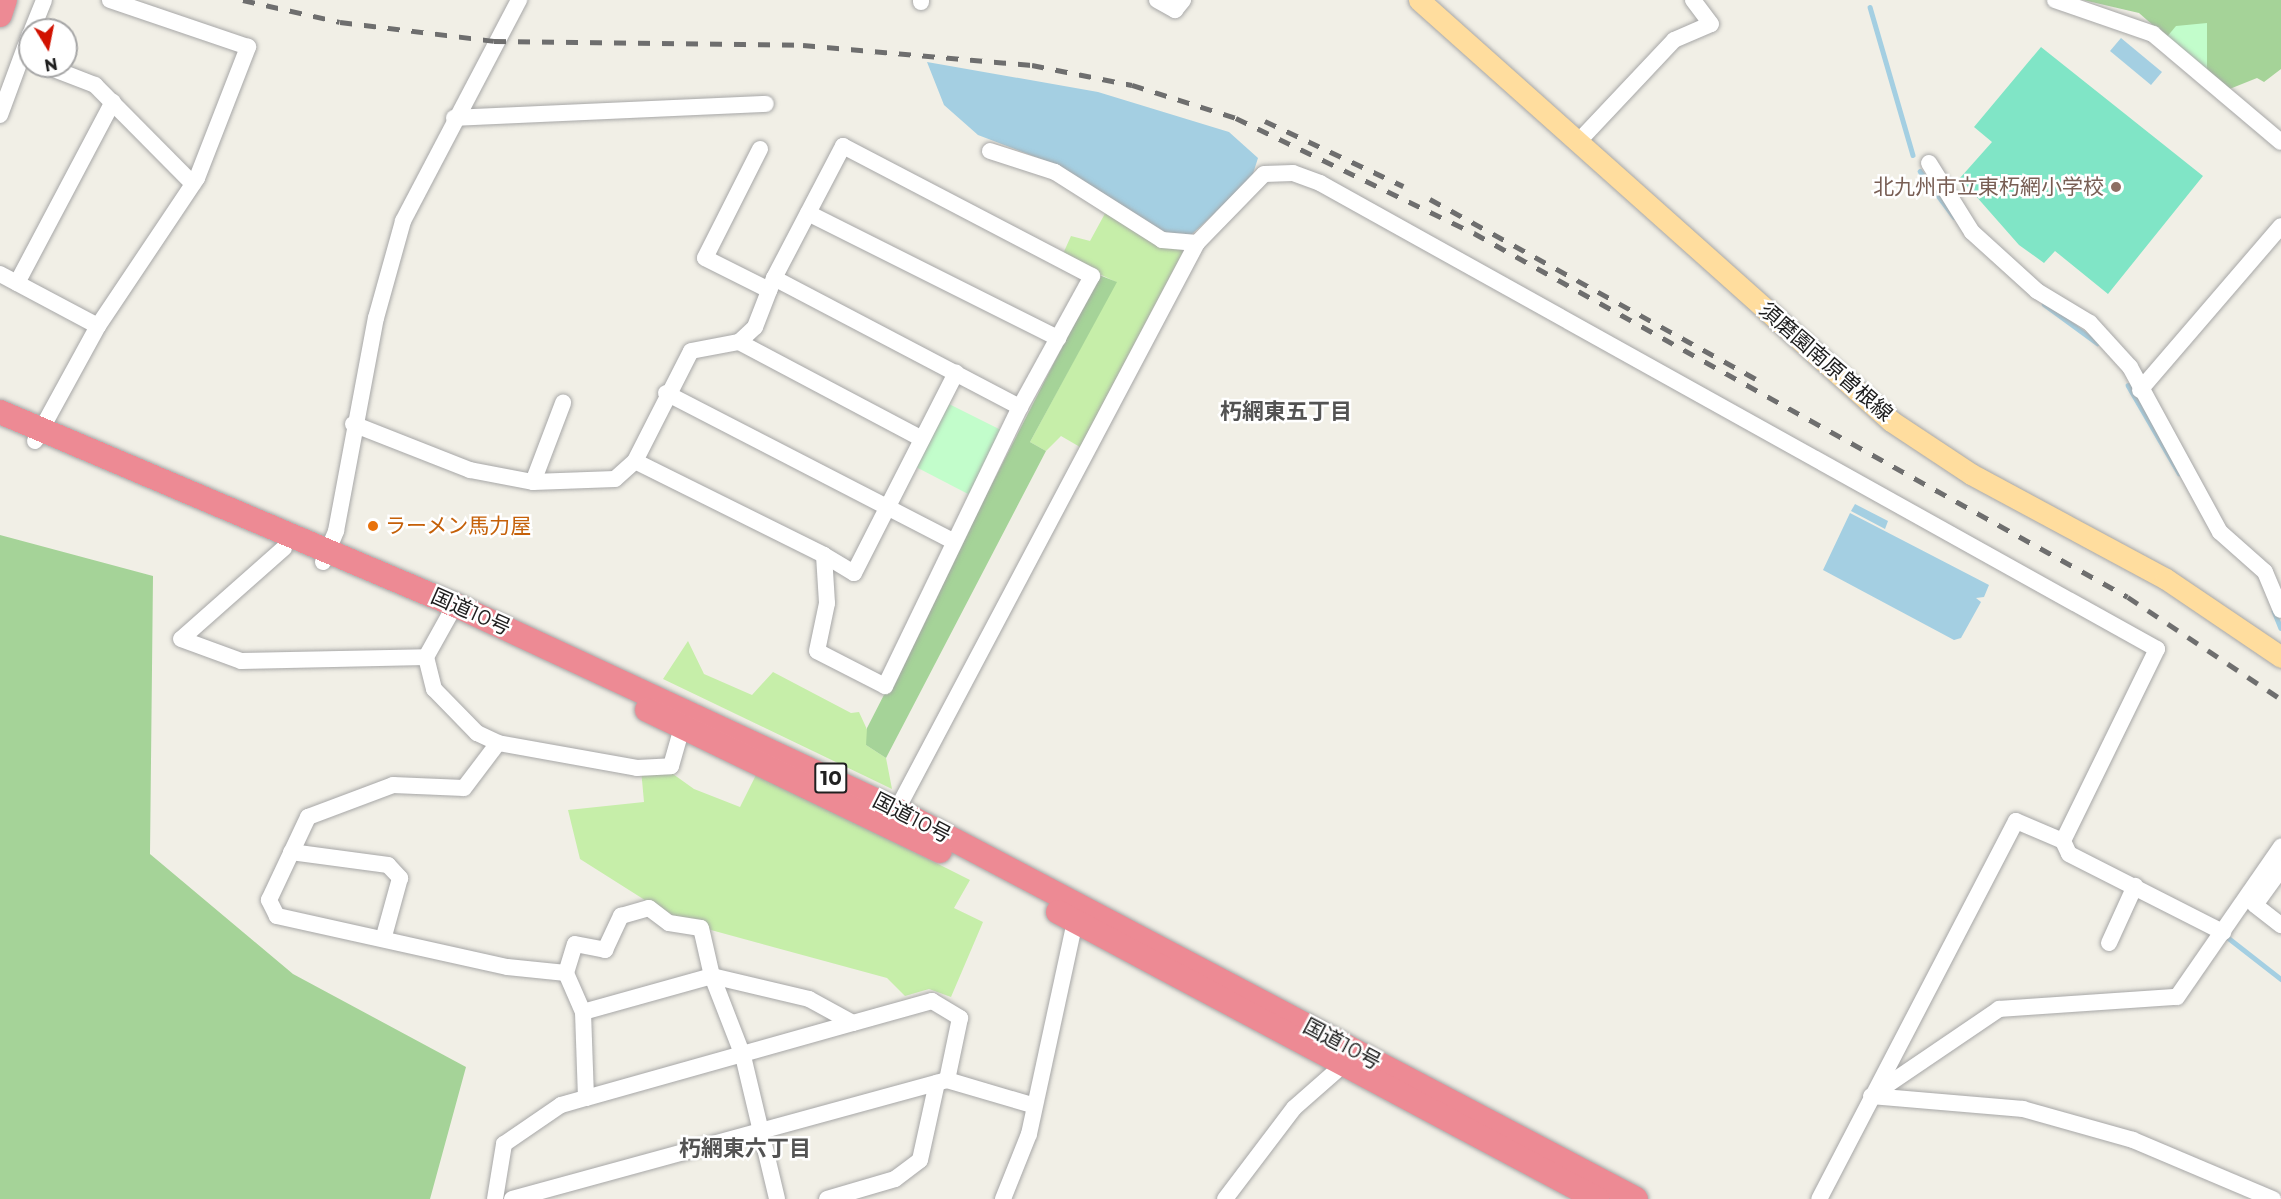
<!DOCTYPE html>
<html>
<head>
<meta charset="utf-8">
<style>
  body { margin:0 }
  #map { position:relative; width:2281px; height:1199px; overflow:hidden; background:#f1efe6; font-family:Montserrat,"Noto Sans JP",sans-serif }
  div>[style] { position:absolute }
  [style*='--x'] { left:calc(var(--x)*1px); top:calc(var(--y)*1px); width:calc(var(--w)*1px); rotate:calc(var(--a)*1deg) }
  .grass>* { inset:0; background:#c6eea9 }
  .forest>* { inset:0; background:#a5d398 }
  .park>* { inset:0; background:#c2fdcb }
  .pitch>* { inset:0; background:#80e5c6 }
  .water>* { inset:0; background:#a4cfe2 }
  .stream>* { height:4.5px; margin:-2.25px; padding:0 2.25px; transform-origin:2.25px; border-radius:2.25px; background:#a4cfe2 }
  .roads { filter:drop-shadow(0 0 2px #a7a7a7) drop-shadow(0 0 2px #a7a7a7) }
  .minor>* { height:16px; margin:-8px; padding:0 8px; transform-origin:8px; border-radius:8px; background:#fff }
  .major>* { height:21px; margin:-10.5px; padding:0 10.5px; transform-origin:10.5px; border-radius:10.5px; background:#ffdd9e }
  .highway>* { height:24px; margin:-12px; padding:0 12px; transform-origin:12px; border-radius:12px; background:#ed8a94 }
  .rail>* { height:4.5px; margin-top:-2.25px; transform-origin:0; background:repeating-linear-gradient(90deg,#6e6e6e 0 12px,transparent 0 24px) }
  .dots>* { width:16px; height:16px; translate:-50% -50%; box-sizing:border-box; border:3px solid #fff; border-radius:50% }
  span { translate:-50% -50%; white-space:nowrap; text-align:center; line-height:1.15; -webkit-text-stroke:5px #fff; paint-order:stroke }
  .shield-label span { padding:2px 4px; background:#fff; border:2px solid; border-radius:4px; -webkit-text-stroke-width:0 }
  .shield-label { font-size:20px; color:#202020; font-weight:700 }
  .education-label { font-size:21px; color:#785e54 }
  .right { translate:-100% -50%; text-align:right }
  .street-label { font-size:21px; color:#202020 }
  .food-label { font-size:21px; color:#c56008 }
  .left { translate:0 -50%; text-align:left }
  .neighbourhood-label { font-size:22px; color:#535353; font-weight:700 }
  .north { position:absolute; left:18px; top:18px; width:60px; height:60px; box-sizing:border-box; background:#fff; border:2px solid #a6a6a6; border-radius:50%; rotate:170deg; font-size:16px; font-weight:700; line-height:24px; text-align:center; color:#202020 }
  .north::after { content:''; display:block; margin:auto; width:21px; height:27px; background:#d11100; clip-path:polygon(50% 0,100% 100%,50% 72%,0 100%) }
</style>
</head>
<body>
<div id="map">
  <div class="grass">
    <i style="clip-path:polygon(1108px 208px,1187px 244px,1080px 447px,1061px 436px,1046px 451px,1030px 442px,1116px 282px,1062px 256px,1071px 236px,1090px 241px)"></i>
    <i style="clip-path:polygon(688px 641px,704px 674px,752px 695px,773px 672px,851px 713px,859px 712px,870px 736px,866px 745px,886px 758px,892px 789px,663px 679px)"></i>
    <i style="clip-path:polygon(641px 769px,666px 769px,694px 789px,740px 807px,757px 773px,970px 880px,954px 908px,983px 922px,951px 997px,929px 989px,905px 996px,887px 978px,678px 921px,580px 859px,568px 810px,644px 802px)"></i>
  </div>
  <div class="forest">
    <i style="clip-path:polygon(2083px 0,2281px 0,2281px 69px,2264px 82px,2257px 78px,2227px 90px,2139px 13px)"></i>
    <i style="clip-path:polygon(1099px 275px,1117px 282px,1030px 442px,1046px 451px,886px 758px,866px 745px,867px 728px)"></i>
    <i style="clip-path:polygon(0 535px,153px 576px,150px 854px,293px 974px,466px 1067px,430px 1199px,0 1199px)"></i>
  </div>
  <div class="park">
    <i style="clip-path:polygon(2207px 23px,2207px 73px,2166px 38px,2176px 26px)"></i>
    <i style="clip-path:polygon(949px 404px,1003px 431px,970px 495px,916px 467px)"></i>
  </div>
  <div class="pitch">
    <i style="clip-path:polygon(2041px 47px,2203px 176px,2108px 294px,2055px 251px,2044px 263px,2019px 245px,1960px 178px,1992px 142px,1974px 127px)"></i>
  </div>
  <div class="water">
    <i style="clip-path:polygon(2121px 38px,2162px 72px,2151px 85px,2110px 51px)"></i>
    <i style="clip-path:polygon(927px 62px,1098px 92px,1229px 132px,1258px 158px,1251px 180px,1191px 235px,1167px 234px,1059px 166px,978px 135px,944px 105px)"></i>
    <i style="clip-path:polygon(1855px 504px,1888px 521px,1885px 529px,1851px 511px)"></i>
    <i style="clip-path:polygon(1850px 513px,1989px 585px,1984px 597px,1976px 598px,1981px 602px,1961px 638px,1954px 640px,1823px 570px)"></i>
  </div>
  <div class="stream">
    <i style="--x:1870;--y:7;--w:154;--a:73.8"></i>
    <i style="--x:1920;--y:171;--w:57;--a:53.5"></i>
    <i style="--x:2044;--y:304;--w:66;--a:36.3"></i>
    <i style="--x:2128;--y:385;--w:102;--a:59.9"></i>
    <i style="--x:2274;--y:611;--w:18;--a:68"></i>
    <i style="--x:2226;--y:936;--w:70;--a:38"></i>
  </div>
  <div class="roads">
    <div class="minor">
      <i style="--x:921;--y:0;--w:2;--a:90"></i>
      <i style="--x:1157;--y:0;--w:21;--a:29"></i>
      <i style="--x:1175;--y:10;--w:13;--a:-51"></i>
      <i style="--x:2055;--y:0;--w:104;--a:19.1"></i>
      <i style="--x:2153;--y:34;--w:167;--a:40.2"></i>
      <i style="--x:32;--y:30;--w:32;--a:-68"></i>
      <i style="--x:46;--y:66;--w:53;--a:21.2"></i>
      <i style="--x:95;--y:85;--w:139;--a:45.3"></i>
      <i style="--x:0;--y:115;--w:86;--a:-69.7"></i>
      <i style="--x:454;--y:118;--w:312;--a:-2.6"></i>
      <i style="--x:1578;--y:142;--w:140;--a:-46.7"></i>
      <i style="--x:1674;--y:40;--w:40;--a:-23.4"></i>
      <i style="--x:1711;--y:24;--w:30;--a:-127"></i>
      <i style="--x:760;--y:149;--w:122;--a:116.8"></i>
      <i style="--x:705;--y:258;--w:72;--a:26.6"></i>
      <i style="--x:990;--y:151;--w:68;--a:17.9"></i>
      <i style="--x:1055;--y:172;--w:127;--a:32.4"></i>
      <i style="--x:1162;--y:240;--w:35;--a:5"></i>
      <i style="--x:1929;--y:163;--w:81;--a:58.1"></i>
      <i style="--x:1972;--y:232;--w:88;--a:42.2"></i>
      <i style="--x:2037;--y:291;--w:62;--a:31.1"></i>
      <i style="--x:2090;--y:323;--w:59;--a:47.7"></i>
      <i style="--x:2130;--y:367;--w:188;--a:61.4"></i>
      <i style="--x:2220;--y:532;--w:60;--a:41.6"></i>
      <i style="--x:2265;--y:572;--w:41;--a:67.2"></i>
      <i style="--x:808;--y:213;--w:280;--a:26.6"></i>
      <i style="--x:0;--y:274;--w:111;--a:28"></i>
      <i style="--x:774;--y:278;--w:278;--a:27.7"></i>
      <i style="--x:17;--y:283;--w:205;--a:-62.1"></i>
      <i style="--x:739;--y:342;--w:207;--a:27.9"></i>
      <i style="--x:2140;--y:390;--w:216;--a:-49.3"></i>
      <i style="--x:666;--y:393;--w:323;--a:27.3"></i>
      <i style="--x:353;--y:424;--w:126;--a:21.5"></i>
      <i style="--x:470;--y:470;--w:64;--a:10.8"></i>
      <i style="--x:533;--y:482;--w:82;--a:-2.1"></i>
      <i style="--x:615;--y:479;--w:27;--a:-42"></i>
      <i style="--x:635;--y:461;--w:123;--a:-63"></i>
      <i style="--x:691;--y:351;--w:49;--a:-10.6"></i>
      <i style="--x:739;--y:342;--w:22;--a:-43"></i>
      <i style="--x:755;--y:327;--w:53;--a:-68.8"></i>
      <i style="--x:774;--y:278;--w:149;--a:-62.4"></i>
      <i style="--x:843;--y:146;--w:281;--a:27.6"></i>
      <i style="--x:1092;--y:276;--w:149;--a:118.8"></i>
      <i style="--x:1020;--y:407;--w:310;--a:115.8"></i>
      <i style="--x:885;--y:686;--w:76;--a:-152.8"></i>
      <i style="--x:817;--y:651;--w:49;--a:-78.2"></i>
      <i style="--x:827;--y:603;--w:48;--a:-93.6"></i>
      <i style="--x:824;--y:555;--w:211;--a:-153.6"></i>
      <i style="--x:35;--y:441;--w:131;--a:-61.3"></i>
      <i style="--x:98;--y:326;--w:178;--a:-56.2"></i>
      <i style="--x:197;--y:178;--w:141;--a:-68.7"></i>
      <i style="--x:248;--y:47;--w:146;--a:-161.2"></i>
      <i style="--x:533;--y:482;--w:85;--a:-69.2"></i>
      <i style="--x:284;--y:548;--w:137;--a:138.5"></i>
      <i style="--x:181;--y:639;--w:64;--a:20.1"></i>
      <i style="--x:241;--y:661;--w:185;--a:-1.2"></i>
      <i style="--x:824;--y:555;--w:35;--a:31"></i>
      <i style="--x:854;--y:573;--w:225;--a:-63"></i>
      <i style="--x:323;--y:562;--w:34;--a:-67"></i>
      <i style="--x:336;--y:531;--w:217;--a:-79.4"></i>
      <i style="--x:376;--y:318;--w:101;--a:-74.4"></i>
      <i style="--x:403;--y:221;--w:250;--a:-62.3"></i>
      <i style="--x:455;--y:605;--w:60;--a:119.1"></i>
      <i style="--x:426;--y:657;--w:33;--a:76"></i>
      <i style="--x:434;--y:689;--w:62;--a:45.7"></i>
      <i style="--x:477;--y:733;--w:23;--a:25"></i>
      <i style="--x:498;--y:743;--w:141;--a:10.2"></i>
      <i style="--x:637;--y:768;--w:34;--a:-3"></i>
      <i style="--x:671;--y:766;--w:51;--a:-74.1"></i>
      <i style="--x:892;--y:819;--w:652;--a:-62.1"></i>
      <i style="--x:1197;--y:243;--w:96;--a:-45.8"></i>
      <i style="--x:1264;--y:174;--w:29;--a:-2"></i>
      <i style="--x:1293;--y:173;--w:29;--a:20"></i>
      <i style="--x:1320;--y:183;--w:958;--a:29.11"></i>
      <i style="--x:2157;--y:649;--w:214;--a:116.1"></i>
      <i style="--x:2063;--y:841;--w:51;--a:-156.9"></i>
      <i style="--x:2016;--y:821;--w:426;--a:117.5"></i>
      <i style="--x:2063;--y:841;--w:14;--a:65"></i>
      <i style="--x:2069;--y:854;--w:173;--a:26.9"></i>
      <i style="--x:291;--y:852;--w:98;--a:7.6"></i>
      <i style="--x:388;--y:865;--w:18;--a:47"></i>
      <i style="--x:400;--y:878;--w:60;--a:105.4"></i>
      <i style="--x:2281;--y:869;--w:44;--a:125.8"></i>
      <i style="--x:2255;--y:905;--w:33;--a:38"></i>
      <i style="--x:2109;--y:943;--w:63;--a:-65.5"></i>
      <i style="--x:566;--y:973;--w:30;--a:-73"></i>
      <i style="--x:575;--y:944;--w:31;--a:11"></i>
      <i style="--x:605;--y:950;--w:38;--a:-65"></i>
      <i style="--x:621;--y:916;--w:29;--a:-16"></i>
      <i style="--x:649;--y:908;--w:25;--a:37"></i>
      <i style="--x:669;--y:923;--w:32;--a:9"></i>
      <i style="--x:701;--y:928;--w:49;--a:77.1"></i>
      <i style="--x:712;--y:976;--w:86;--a:68.8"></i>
      <i style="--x:743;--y:1056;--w:147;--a:76.6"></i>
      <i style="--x:583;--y:1012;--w:134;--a:-15.6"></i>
      <i style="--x:712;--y:976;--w:100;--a:13.3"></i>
      <i style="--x:809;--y:999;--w:50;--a:28.6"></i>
      <i style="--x:853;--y:1023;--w:82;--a:-15.6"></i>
      <i style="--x:932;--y:1001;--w:33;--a:31"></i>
      <i style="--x:960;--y:1018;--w:63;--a:101.8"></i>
      <i style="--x:1877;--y:1092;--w:148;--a:-34.2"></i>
      <i style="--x:1999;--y:1009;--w:178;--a:-3.9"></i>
      <i style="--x:2177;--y:997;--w:183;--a:-55.3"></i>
      <i style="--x:1871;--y:1096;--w:153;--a:4.9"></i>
      <i style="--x:2023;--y:1109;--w:114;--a:15.7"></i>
      <i style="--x:2133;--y:1140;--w:152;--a:22.9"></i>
      <i style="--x:586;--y:1098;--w:277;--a:-15.7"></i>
      <i style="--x:495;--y:1199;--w:56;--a:-80.7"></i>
      <i style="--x:504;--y:1144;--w:69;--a:-34.4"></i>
      <i style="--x:561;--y:1105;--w:26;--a:-16"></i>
      <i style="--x:586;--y:1098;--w:86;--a:-92"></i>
      <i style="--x:583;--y:1012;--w:43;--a:-113.6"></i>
      <i style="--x:566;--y:973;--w:59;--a:-174.2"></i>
      <i style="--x:507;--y:967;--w:236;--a:-167.5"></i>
      <i style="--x:277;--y:916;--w:18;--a:-117"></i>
      <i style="--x:269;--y:900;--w:92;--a:-64.8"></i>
      <i style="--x:308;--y:817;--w:91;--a:-20.6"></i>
      <i style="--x:393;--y:785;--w:71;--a:2.4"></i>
      <i style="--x:464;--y:788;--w:56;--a:-52.9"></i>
      <i style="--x:512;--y:1199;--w:451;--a:-15.3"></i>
      <i style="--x:947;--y:1080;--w:89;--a:16.4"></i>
      <i style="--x:827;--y:1199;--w:71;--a:-16.4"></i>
      <i style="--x:895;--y:1179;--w:31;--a:-37"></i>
      <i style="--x:920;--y:1160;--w:79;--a:-77.6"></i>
      <i style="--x:1003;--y:1199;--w:70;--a:-68.2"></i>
      <i style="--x:1029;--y:1134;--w:218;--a:-77.8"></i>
      <i style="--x:1225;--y:1199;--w:114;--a:-52.8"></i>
      <i style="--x:1294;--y:1108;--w:67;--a:-41.3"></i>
    </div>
    <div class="major">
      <i style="--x:1419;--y:0;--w:632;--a:41.73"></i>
      <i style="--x:1891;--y:421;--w:96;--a:33.5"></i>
      <i style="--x:1971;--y:474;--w:221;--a:28.3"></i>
      <i style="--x:2166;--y:579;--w:139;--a:34.1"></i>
    </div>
    <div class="highway">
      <i style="--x:0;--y:15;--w:16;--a:-72"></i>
      <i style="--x:0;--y:412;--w:494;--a:23"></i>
      <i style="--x:455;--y:605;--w:487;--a:24.9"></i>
      <i style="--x:897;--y:810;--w:835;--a:27.76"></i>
      <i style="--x:647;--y:710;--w:325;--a:25.7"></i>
      <i style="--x:1058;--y:912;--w:611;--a:28.03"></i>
    </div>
  </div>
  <div class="rail">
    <i style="--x:243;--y:0;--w:99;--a:12.8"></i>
    <i style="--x:340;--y:22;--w:155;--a:7"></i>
    <i style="--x:494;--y:41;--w:309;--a:0.7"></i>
    <i style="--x:803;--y:45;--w:230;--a:5"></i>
    <i style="--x:1032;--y:65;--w:102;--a:11.3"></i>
    <i style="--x:1132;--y:85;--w:109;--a:17.6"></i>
    <i style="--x:1236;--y:118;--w:264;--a:25.8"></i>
    <i style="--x:1474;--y:233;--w:748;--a:29.1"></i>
    <i style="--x:2128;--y:597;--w:184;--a:33.7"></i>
    <i style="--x:1265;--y:121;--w:153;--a:25.2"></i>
    <i style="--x:1430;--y:199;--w:372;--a:28.9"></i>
  </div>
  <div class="dots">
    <i style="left:2116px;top:187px;background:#8d6e63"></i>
    <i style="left:373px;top:526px;background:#e8710a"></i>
  </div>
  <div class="shield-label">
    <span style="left:831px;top:778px">10</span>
  </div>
  <div class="education-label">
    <span class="right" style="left:2104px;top:187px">北九州市立東朽網小学校</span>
  </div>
  <div class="street-label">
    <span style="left:1826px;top:362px;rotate:41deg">須磨園南原曽根線</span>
    <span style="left:471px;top:612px;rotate:24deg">国道10号</span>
    <span style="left:912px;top:818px;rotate:27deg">国道10号</span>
    <span style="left:1342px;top:1044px;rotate:28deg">国道10号</span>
  </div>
  <div class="food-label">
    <span class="left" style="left:385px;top:526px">ラーメン馬力屋</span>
  </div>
  <div class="neighbourhood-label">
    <span style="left:1286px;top:412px">朽網東五丁目</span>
    <span style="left:745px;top:1149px">朽網東六丁目</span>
  </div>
  <div class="north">N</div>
</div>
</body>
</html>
